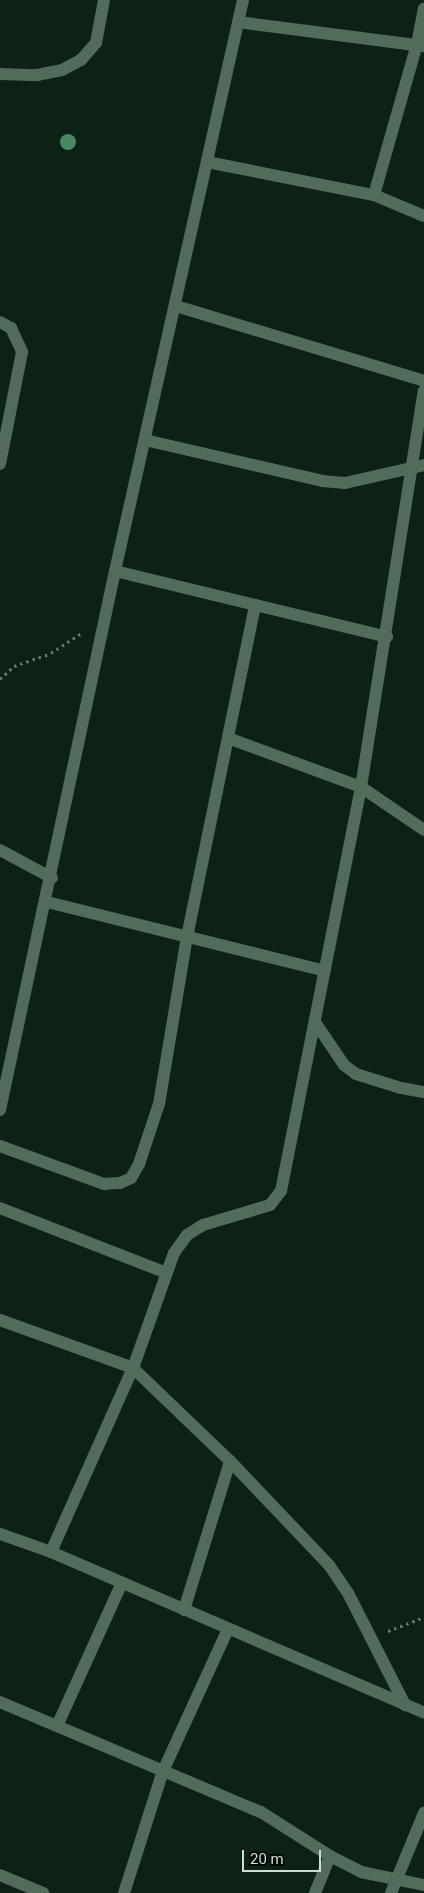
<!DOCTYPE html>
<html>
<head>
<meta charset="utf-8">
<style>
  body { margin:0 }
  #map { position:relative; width:424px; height:1893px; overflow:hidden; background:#0b2214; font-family:Roboto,sans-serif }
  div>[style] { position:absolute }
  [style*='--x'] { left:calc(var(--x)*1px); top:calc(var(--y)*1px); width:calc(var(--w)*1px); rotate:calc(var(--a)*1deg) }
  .path>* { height:3px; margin-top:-1.5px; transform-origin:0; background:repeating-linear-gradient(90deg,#66796d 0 2.5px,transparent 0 6.5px) }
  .minor>* { height:12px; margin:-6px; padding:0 6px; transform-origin:6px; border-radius:6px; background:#526b5a }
  .trees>* { width:16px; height:16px; margin:-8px; border-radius:50%; background:#498861 }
  span { translate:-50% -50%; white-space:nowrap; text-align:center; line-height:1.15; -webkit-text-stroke:4px #020904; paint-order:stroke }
  .scale { position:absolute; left:242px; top:1850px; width:79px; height:22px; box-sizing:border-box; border:2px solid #d0ddd4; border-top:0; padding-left:6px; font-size:15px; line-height:18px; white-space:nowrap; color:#d0ddd4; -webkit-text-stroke:4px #020904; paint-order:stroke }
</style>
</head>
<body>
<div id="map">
  <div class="path">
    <i style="--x:0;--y:679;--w:19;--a:-43"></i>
    <i style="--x:14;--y:666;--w:39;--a:-19"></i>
    <i style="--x:51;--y:653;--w:37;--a:-33"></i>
    <i style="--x:388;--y:1631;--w:39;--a:-21"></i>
  </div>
  <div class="minor">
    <i style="--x:238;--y:22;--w:188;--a:7.4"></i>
    <i style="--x:0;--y:74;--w:37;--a:2"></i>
    <i style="--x:37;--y:75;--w:25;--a:-11"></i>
    <i style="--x:62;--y:70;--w:21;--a:-28"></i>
    <i style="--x:81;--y:60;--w:23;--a:-49"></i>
    <i style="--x:96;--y:43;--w:44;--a:-79.5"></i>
    <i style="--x:207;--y:162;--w:170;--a:11.2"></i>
    <i style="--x:374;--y:195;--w:54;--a:22.8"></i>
    <i style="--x:374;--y:195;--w:157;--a:-74.1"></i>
    <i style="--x:417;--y:44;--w:36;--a:-79"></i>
    <i style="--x:176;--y:306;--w:259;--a:16.8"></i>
    <i style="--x:0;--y:322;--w:13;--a:29"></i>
    <i style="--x:11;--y:328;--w:26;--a:65"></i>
    <i style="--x:22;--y:352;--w:114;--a:101.1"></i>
    <i style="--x:145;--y:440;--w:182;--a:13"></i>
    <i style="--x:322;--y:481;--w:23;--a:5"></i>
    <i style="--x:345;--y:483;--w:81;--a:-12.8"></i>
    <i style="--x:115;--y:571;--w:280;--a:13.6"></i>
    <i style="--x:228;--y:738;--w:142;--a:20.2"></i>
    <i style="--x:361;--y:787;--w:76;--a:34.3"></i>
    <i style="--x:0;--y:850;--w:59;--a:28.3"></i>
    <i style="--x:47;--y:902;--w:286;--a:13.9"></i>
    <i style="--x:315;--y:1022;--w:52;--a:56"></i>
    <i style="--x:344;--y:1065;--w:15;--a:37"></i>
    <i style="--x:356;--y:1074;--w:47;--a:17.3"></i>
    <i style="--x:401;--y:1088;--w:23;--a:10"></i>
    <i style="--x:0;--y:1110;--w:551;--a:-77.96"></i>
    <i style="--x:115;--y:571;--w:585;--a:-77.36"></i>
    <i style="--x:0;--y:1146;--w:111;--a:20.1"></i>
    <i style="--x:104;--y:1184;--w:16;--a:-4"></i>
    <i style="--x:120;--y:1183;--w:12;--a:-24"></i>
    <i style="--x:131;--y:1178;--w:16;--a:-60"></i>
    <i style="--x:139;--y:1164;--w:63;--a:-71.6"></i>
    <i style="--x:159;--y:1104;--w:169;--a:-80.5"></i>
    <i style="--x:187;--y:937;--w:339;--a:-78.4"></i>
    <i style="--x:0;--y:1208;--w:179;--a:21.3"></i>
    <i style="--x:0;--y:1320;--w:141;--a:19.8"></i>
    <i style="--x:133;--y:1368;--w:134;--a:43.8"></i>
    <i style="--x:230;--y:1461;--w:144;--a:46.4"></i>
    <i style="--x:329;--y:1565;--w:34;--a:56"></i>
    <i style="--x:348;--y:1593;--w:126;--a:63"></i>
    <i style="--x:0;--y:1534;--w:54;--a:19.4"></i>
    <i style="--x:51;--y:1552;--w:406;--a:23.3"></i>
    <i style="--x:51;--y:1552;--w:201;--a:-66"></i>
    <i style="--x:133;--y:1368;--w:122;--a:-70.4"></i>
    <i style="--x:174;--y:1253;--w:22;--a:-54"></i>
    <i style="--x:187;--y:1235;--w:19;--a:-32"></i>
    <i style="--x:203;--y:1225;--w:70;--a:-16.6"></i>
    <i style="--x:270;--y:1205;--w:18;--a:-52"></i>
    <i style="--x:281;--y:1191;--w:412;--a:-78.8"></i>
    <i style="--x:361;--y:787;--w:401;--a:-81"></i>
    <i style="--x:184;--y:1610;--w:156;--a:-72.8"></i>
    <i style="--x:0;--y:1702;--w:283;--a:22.9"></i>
    <i style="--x:261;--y:1812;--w:82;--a:32.5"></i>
    <i style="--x:330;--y:1856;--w:35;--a:27"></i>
    <i style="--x:361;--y:1872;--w:64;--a:11.7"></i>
    <i style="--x:57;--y:1726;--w:157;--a:-65.6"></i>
    <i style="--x:0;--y:1875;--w:47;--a:22.7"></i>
    <i style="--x:124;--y:1893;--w:128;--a:-72.3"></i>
    <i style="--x:163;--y:1771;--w:156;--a:-65.4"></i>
    <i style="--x:315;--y:1893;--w:40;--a:-68"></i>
    <i style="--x:391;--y:1893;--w:87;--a:-67.6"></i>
  </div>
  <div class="trees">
    <i style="left:68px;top:142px"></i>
  </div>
  <div class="scale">20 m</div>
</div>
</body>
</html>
